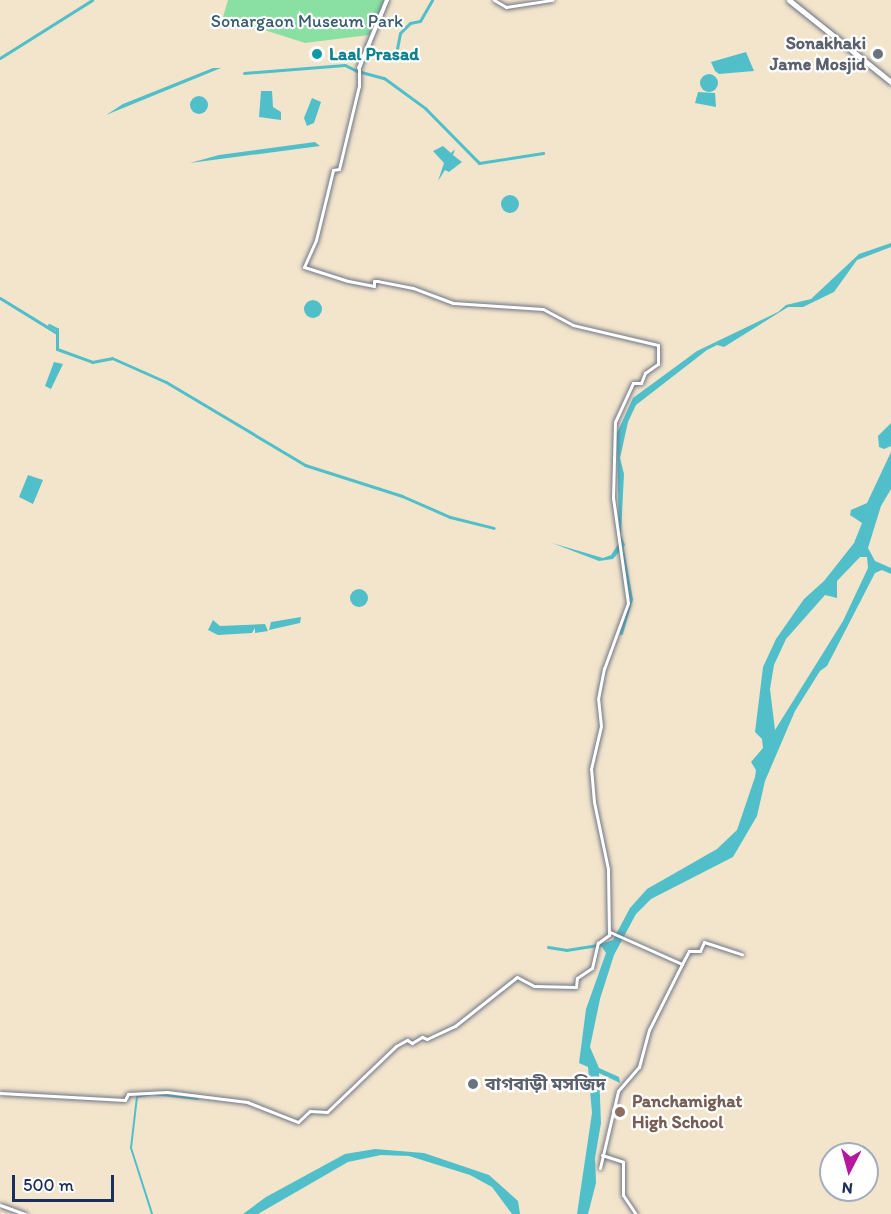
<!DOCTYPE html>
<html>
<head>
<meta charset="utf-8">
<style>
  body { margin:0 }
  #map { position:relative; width:891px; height:1214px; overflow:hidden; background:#f3e5cc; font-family:Itim,"Noto Sans Bengali",sans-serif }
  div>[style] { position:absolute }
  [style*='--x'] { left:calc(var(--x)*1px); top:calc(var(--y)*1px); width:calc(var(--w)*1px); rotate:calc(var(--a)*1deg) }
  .green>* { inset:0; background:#8ae0a3 }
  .water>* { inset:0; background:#51bfc9 }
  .round { border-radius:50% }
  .stream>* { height:1.5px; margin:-0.75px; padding:0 0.75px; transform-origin:0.75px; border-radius:0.75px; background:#51bfc9 }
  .canal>* { height:3px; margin:-1.5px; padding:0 1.5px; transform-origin:1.5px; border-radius:1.5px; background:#51bfc9 }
  .roads { filter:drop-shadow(0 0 2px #676f84) drop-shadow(0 0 2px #676f84) }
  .tertiary>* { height:3px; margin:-1.5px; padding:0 1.5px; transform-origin:1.5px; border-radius:1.5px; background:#fff }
  .secondary>* { height:4px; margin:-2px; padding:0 2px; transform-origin:2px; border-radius:2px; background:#fff }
  .trunk>* { height:5px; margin:-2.5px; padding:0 2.5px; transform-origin:2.5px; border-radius:2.5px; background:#fff }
  .dots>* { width:16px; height:16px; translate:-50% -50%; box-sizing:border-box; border:3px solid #fff; border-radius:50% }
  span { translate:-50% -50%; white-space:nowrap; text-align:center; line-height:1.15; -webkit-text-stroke:4.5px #fff; paint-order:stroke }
  .park-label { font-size:18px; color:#375b6f }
  .worship-label { font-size:18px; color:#5b616d; font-weight:700 }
  .right { translate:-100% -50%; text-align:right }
  .left { translate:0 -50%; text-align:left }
  .culture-label { font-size:18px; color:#0d838f; font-weight:700 }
  .education-label { font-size:18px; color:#785e54; font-weight:700 }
  .north { position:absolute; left:819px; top:1142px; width:60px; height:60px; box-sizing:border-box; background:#fff; border:2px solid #a4acbf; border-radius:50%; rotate:186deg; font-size:16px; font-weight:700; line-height:24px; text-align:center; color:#1b2f5e }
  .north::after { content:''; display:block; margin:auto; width:21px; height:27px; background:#b5179e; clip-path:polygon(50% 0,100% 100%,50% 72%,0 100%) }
  .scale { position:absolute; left:12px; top:1175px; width:102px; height:27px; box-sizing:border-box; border:3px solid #1b2f5e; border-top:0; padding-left:8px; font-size:18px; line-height:21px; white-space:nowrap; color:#1b2f5e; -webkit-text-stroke:4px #fff; paint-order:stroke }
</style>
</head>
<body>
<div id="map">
  <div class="green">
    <i style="clip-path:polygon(228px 0,385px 0,369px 35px,305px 43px,223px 17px)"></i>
  </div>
  <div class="water">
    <i style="clip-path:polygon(746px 52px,754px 71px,719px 74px,715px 71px,711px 62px)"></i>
    <i style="clip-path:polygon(213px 68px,221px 68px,106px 115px,123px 104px)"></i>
    <i class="round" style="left:700px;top:74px;width:18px;height:18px"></i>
    <i style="clip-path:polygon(261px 91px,272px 91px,273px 107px,281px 112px,281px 120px,259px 117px)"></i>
    <i style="clip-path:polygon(698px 92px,715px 93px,716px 107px,695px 103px)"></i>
    <i class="round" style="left:190px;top:96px;width:18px;height:18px"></i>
    <i style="clip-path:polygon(312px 98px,321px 102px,314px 123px,307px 126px,304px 118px)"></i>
    <i style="clip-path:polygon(315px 142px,320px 146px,190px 163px,219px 155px)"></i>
    <i style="clip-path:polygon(443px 146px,451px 153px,455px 149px,453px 155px,462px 162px,449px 172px,445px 170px,438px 181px,444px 163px,433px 151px)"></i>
    <i class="round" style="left:501px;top:195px;width:18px;height:18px"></i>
    <i style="clip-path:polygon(891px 243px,891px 247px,857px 260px,834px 292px,803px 307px,788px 307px,724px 347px,717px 345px,707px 350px,636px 405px,628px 422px,620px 458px,624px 474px,621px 535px,625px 545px,613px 559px,599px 561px,552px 543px,603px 558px,611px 555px,619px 543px,617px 433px,633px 398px,697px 351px,778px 312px,786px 305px,811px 299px,859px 254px)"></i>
    <i class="round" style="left:304px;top:300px;width:18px;height:18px"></i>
    <i style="clip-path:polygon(54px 362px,63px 364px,51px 389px,45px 386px)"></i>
    <i style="clip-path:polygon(891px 423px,891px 446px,884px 449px,879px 447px,878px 436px)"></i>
    <i style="clip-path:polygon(evenodd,891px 452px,891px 489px,881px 506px,868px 548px,875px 561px,891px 568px,891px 574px,882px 570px,875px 573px,827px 666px,820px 671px,795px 711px,765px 781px,757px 816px,733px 857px,651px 899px,636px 914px,614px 955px,600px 999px,590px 1047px,599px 1068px,619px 1077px,620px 1083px,599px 1073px,601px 1123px,595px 1158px,596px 1183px,588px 1214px,577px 1214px,592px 1113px,588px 1067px,579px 1063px,586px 1009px,606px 953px,600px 944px,613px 940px,630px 908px,647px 889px,717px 849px,737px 830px,755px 777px,756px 770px,751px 762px,763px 748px,762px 739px,755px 732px,763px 667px,776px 639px,804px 599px,824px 581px,854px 543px,862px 523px,850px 515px,851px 510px,867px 503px,891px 452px,860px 557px,867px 557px,868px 568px,843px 621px,775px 730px,770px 689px,774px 665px,786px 639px,825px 595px,837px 598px,837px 581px,860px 557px)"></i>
    <i style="clip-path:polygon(28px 475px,43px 480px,33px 504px,19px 497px)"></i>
    <i class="round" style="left:350px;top:589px;width:18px;height:18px"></i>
    <i style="clip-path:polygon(301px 617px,300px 623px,269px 630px,271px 622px)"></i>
    <i style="clip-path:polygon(213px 620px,220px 626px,265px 624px,268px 631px,255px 633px,255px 628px,252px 633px,218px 635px,208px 630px)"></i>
    <i style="clip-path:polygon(375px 1149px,424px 1153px,489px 1175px,518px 1201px,520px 1214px,512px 1214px,492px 1187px,470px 1175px,409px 1156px,381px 1155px,348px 1162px,258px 1214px,243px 1214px,266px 1197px,345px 1154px)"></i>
  </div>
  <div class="stream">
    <i style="--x:152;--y:1214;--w:69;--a:-107.7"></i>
    <i style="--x:131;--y:1148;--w:51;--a:-83.3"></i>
    <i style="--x:137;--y:1097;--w:16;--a:-11"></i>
    <i style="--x:153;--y:1094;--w:45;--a:6.3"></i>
  </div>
  <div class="canal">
    <i style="--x:0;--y:58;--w:109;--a:-32.2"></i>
    <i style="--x:395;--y:59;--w:26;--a:-79"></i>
    <i style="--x:400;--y:33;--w:14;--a:-45"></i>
    <i style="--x:410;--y:23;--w:10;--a:-11"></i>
    <i style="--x:420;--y:21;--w:24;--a:-60"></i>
    <i style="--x:361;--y:72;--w:24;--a:15"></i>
    <i style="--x:384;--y:78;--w:51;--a:36.2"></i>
    <i style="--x:425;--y:108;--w:77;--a:45.5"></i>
    <i style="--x:479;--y:163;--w:65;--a:-8.9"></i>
    <i style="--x:244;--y:73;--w:101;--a:-4.5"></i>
    <i style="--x:345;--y:65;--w:13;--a:27"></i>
    <i style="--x:0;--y:298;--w:67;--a:31.6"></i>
    <i style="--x:49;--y:325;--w:9;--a:27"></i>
    <i style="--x:57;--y:329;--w:20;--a:90"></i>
    <i style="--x:57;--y:349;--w:37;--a:20"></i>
    <i style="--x:92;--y:362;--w:20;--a:-11"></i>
    <i style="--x:112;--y:358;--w:59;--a:24"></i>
    <i style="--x:166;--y:382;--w:162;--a:30.8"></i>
    <i style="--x:305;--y:465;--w:102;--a:17.7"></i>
    <i style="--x:402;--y:496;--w:52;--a:23.6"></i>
    <i style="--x:450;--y:517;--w:45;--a:14"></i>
    <i style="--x:621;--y:633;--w:35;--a:-74"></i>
    <i style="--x:631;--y:599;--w:56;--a:-100.3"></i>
    <i style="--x:548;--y:947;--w:18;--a:9"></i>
    <i style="--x:566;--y:950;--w:37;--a:-9"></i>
  </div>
  <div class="roads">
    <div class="tertiary">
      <i style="--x:494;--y:0;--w:14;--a:30"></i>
      <i style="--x:506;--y:7;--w:47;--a:-8.7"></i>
      <i style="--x:610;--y:932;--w:79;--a:24"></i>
      <i style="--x:682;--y:964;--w:15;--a:-62"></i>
      <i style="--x:689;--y:951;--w:11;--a:0"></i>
      <i style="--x:700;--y:951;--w:10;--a:-66"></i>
      <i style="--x:704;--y:942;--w:40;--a:18"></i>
      <i style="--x:0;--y:1093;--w:125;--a:3.2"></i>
      <i style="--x:125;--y:1100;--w:7;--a:-63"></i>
      <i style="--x:128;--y:1094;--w:39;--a:-3"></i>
      <i style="--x:167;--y:1092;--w:81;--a:7.1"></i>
      <i style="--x:247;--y:1102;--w:55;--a:21.4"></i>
      <i style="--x:298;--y:1122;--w:16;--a:-43"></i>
      <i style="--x:310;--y:1111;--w:17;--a:3"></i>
      <i style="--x:327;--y:1112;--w:95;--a:-43.7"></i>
      <i style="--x:396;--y:1046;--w:13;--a:-29"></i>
      <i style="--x:407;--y:1040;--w:6;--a:31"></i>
      <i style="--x:412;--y:1043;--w:12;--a:-31"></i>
      <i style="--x:422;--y:1037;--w:5;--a:22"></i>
      <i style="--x:427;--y:1039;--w:31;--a:-25"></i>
      <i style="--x:455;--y:1026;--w:79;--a:-38.3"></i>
      <i style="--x:517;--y:977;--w:19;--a:28"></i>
      <i style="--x:534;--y:986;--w:42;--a:1.4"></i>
      <i style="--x:576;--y:987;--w:9;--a:-84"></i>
      <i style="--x:577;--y:978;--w:18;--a:-34"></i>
      <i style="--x:592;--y:968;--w:26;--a:-77"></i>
      <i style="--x:598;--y:943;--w:14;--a:-36"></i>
      <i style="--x:609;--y:935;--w:66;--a:-90.9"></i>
      <i style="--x:608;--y:869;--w:68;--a:-101.8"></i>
      <i style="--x:594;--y:802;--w:33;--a:-95"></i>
      <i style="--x:591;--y:769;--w:44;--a:-76.9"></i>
      <i style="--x:601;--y:726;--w:27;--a:-96"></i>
      <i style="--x:598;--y:699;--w:31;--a:-79"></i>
      <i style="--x:604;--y:669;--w:70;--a:-70"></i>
      <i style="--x:628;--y:603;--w:106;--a:-98.1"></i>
      <i style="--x:613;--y:498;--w:76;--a:-88.5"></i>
      <i style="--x:615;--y:422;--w:43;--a:-65.2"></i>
      <i style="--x:633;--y:383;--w:8;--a:0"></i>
      <i style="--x:641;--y:383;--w:11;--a:-68"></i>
      <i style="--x:645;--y:373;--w:16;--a:-35"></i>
      <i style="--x:658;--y:364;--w:19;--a:-90"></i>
      <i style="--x:658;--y:345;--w:87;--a:-166.8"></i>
      <i style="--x:573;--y:325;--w:34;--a:-152"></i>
      <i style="--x:543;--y:309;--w:90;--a:-176.2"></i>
      <i style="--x:453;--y:303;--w:43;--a:-159.4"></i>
      <i style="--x:413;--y:288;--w:36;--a:-169"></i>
      <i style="--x:378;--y:281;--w:4;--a:180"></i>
      <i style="--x:374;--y:281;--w:5;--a:90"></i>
      <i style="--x:374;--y:286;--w:26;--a:-169"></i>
      <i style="--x:348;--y:281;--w:46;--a:-162.3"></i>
      <i style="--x:304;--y:267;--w:30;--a:-66"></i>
      <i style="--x:316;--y:240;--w:72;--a:-76.3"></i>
      <i style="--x:333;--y:170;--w:6;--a:-9"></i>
      <i style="--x:339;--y:169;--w:85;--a:-76.5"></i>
      <i style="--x:359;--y:86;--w:18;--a:-90"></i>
      <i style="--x:602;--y:1155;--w:22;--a:18"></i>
      <i style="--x:623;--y:1162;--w:33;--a:90"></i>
      <i style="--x:623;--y:1195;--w:23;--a:56"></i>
      <i style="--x:600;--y:1168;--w:79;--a:-76.8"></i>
      <i style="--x:618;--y:1091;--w:32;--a:-49"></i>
      <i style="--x:639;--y:1067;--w:38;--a:-75"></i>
      <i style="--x:649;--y:1030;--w:74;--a:-63.4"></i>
      <i style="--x:0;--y:1205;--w:27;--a:20"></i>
    </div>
    <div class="secondary">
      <i style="--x:359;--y:68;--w:74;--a:-67.6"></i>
    </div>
    <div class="trunk">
      <i style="--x:789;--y:0;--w:131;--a:38.8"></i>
    </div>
  </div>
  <div class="dots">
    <i style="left:317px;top:54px;background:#0f9aa8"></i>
    <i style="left:878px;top:54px;background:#6b7280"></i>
    <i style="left:473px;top:1084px;background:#6b7280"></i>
    <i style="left:620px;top:1112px;background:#8d6e63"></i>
  </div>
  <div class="park-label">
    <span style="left:307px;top:21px">Sonargaon Museum Park</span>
  </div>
  <div class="worship-label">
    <span class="right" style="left:866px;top:54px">Sonakhaki<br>Jame Mosjid</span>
    <span class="left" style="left:485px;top:1084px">বাগবাড়ী মসজিদ</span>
  </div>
  <div class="culture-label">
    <span class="left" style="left:329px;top:54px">Laal Prasad</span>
  </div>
  <div class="education-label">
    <span class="left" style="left:632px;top:1112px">Panchamighat<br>High School</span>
  </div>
  <div class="north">N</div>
  <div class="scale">500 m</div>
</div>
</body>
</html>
